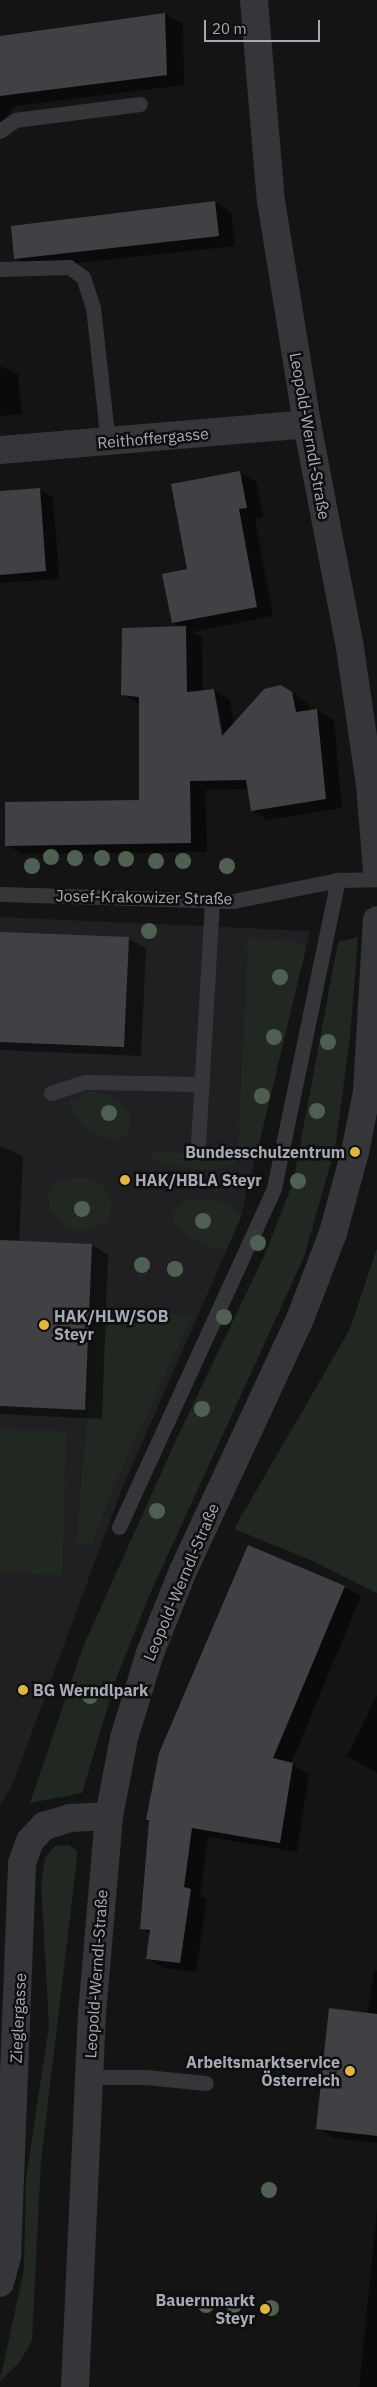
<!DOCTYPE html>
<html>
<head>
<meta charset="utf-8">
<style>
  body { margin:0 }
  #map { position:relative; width:377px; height:2387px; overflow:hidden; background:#141415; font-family:"IBM Plex Sans",sans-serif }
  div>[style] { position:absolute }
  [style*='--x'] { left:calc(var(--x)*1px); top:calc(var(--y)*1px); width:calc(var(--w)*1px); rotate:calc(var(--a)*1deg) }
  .built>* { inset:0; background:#202022 }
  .green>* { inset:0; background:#212822 }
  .shadow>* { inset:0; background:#0007 }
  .building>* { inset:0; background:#414145 }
  .service>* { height:15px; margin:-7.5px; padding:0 7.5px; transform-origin:7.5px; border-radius:7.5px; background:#35363a }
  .minor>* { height:28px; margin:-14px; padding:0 14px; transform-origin:14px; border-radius:14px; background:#35363a }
  .tertiary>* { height:28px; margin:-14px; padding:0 14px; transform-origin:14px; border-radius:14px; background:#35363a }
  .trees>* { width:16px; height:16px; margin:-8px; border-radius:50%; background:#4f6052 }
  .dots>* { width:14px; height:14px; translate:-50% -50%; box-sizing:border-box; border:2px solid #0f0f10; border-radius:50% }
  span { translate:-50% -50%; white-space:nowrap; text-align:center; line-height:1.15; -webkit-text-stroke:5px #0f0f10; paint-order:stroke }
  .street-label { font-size:16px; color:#a7aab4 }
  .poi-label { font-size:16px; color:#a7aab4; font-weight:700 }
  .right { translate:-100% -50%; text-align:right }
  .left { translate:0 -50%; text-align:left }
  .scale { position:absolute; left:204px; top:20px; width:116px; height:22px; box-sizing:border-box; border:2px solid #a7aab4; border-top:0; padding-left:6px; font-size:15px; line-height:18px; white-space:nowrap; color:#a7aab4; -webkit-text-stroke:4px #0f0f10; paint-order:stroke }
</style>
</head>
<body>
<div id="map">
  <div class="built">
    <i style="clip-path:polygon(0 917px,310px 931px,241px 1217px,121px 1491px,12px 1786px,0 1805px)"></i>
  </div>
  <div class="green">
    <i style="clip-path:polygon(248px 937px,299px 943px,306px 948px,259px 1144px,240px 1160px,224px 1168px,202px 1170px,168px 1165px,154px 1159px,148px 1151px,238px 1156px)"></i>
    <i style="clip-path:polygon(358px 937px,350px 1038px,335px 1148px,304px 1257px,150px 1594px,117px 1676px,82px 1793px,30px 1803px,83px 1647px,176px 1440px,264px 1256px,293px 1183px,338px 942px)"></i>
    <i style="clip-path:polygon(88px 1091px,107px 1094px,120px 1101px,130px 1115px,129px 1133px,120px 1138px,103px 1137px,86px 1129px,72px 1113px,70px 1102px)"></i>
    <i style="clip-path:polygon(69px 1178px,88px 1178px,101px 1184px,111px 1197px,111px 1212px,105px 1222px,92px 1229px,77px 1231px,63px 1225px,50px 1209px,48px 1197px,54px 1184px)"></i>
    <i style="clip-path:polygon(200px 1199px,220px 1201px,234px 1207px,241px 1217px,227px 1249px,215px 1249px,193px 1240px,176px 1227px,172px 1216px,176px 1208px,186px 1200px)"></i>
    <i style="clip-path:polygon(377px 1248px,377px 1593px,311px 1560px,234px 1529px,350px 1329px)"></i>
    <i style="clip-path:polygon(97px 1305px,192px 1316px,113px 1488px,92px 1545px,76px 1545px)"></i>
    <i style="clip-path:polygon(0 1430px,66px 1431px,62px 1575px,0 1573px)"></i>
    <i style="clip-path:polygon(69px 1845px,77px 1851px,77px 1859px,41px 2161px,32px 2340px,20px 2362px,0 2381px,24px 2269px,26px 2178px,49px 2026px,41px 1883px,45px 1858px,55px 1846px)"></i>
  </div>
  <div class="shadow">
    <i style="clip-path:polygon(165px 14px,183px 24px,184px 85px,15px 106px,0 125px,0 37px)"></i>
    <i style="clip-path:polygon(215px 202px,231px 212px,235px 246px,32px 268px,16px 258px)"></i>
    <i style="clip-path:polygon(0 366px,18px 374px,22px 414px,0 416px)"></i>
    <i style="clip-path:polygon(evenodd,240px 472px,257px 482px,263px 517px,255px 519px,273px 616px,193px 632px,202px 637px,203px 692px,214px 690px,230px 700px,234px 724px,280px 686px,308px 703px,310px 711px,317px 710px,334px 720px,342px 808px,268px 820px,252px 810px,248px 789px,206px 790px,207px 852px,23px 854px,6px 845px,140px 801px,139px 704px,123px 694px,182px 628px,173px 623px,189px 570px,240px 472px,215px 700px,217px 700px,225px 742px,222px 742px,215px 700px)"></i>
    <i style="clip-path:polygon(39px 489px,53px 497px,59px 579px,0 583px,0 492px)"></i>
    <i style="clip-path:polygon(0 933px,129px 939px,146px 948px,141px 1056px,0 1050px)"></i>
    <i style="clip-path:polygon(0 1146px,23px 1156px,19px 1242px,92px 1245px,108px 1255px,102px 1419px,0 1414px)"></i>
    <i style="clip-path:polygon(344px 1587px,361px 1596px,291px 1764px,309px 1774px,297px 1852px,208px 1837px,200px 1896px,207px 1899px,196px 1972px,164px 1968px,147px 1959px,150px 1934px,141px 1928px,150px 1822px,147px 1820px)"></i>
    <i style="clip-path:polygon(377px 1695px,377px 1773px,347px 1756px)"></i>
    <i style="clip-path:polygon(374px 1971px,377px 1971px,377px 2143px,334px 2138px,317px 2128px,367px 2014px)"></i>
    <i style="clip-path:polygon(377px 2208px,377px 2387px,359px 2387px)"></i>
  </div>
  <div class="building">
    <i style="clip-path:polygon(165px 13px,167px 75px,0 96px,0 36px)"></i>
    <i style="clip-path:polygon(215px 201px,219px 236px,14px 259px,11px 226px)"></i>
    <i style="clip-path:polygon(240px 471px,247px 508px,239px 509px,257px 607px,172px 623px,162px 574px,187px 569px,171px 484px)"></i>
    <i style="clip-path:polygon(40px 488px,46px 571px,0 575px,0 491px)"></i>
    <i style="clip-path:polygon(186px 626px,187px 692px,214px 689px,222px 736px,264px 689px,281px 685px,292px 692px,296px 712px,317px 709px,326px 799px,251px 811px,246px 780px,190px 781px,191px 843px,5px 846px,5px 802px,139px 800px,139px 697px,121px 695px,122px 628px)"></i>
    <i style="clip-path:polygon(0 932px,129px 937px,124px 1047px,0 1042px)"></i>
    <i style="clip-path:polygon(0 1240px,92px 1244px,85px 1410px,0 1406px)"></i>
    <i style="clip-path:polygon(248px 1545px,345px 1586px,273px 1758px,293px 1763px,280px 1843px,192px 1828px,184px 1887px,191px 1889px,180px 1963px,146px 1959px,150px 1930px,140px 1929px,149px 1820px,146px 1820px,159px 1753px)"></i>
    <i style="clip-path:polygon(329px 2008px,377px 2014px,377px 2136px,316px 2129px)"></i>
  </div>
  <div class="service">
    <i style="--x:0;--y:131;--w:19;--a:-36"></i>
    <i style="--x:15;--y:120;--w:126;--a:-7.3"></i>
    <i style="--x:0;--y:269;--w:69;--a:-1.7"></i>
    <i style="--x:69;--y:267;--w:17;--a:36"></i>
    <i style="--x:83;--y:277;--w:32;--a:72"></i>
    <i style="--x:93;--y:307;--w:136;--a:83.7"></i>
    <i style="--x:0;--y:894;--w:233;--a:1.7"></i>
    <i style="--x:233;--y:901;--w:107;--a:-11.3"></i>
    <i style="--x:338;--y:880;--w:39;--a:-1"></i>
    <i style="--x:51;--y:1093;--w:36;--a:-18"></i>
    <i style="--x:85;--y:1082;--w:116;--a:1"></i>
    <i style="--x:198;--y:1144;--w:243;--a:-86.7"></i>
    <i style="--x:119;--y:1527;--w:373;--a:-65.4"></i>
    <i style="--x:274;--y:1188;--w:315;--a:-78.3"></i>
    <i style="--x:89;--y:2077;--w:57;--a:0"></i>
    <i style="--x:146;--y:2077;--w:60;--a:5.7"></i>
  </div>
  <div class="minor">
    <i style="--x:0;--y:450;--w:308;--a:-4.8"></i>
    <i style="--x:0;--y:2283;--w:28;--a:-75"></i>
    <i style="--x:7;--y:2256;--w:393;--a:-87.8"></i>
    <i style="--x:22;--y:1863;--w:23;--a:-70"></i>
    <i style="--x:30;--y:1841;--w:21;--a:-47"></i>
    <i style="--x:44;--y:1826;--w:27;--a:-17"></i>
    <i style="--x:70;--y:1818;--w:39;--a:-3"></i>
  </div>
  <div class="tertiary">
    <i style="--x:254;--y:0;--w:202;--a:85.2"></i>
    <i style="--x:271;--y:201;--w:226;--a:80.8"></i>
    <i style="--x:307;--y:424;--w:228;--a:79.1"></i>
    <i style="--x:350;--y:648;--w:138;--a:81.7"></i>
    <i style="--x:370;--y:785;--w:85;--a:85.3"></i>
    <i style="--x:75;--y:2387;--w:373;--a:-87.4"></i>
    <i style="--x:92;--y:2014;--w:199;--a:-85.1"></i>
    <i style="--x:109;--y:1816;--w:79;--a:-79.1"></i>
    <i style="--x:124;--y:1738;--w:89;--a:-73"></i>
    <i style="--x:150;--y:1653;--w:88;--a:-68.1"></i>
    <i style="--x:183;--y:1571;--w:278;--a:-65.1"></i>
    <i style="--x:300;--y:1319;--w:92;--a:-69"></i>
    <i style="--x:333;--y:1233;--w:84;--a:-74.8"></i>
    <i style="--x:355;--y:1152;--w:61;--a:-78.7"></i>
    <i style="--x:367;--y:1092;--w:172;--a:-86.7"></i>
  </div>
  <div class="trees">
    <i style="left:51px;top:857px"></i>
    <i style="left:75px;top:858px"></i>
    <i style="left:102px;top:858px"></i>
    <i style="left:126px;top:859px"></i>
    <i style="left:156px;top:861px"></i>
    <i style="left:183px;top:861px"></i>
    <i style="left:32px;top:866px"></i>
    <i style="left:227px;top:866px"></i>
    <i style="left:149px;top:931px"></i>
    <i style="left:280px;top:977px"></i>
    <i style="left:274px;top:1037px"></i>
    <i style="left:328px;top:1042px"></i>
    <i style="left:262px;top:1096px"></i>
    <i style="left:317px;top:1111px"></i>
    <i style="left:109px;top:1113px"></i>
    <i style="left:298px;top:1181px"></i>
    <i style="left:82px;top:1209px"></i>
    <i style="left:203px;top:1221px"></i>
    <i style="left:258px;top:1243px"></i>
    <i style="left:142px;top:1265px"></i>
    <i style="left:175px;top:1269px"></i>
    <i style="left:224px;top:1317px"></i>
    <i style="left:202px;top:1409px"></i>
    <i style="left:157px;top:1511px"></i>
    <i style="left:90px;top:1696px"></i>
    <i style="left:269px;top:2190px"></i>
    <i style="left:206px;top:2305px"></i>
    <i style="left:234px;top:2305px"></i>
    <i style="left:271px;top:2308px"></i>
  </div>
  <div class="dots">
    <i style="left:355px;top:1152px;background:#dfb642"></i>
    <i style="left:125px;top:1180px;background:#dfb642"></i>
    <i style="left:44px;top:1325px;background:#dfb642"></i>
    <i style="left:23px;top:1690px;background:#dfb642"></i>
    <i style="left:350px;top:2071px;background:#dfb642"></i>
    <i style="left:265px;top:2309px;background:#dfb642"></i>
  </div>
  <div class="street-label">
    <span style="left:310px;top:436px;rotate:80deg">Leopold-Werndl-Straße</span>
    <span style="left:153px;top:438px;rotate:-5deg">Reithoffergasse</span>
    <span style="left:144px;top:897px;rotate:1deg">Josef-Krakowizer Straße</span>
    <span style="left:181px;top:1582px;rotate:-67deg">Leopold-Werndl-Straße</span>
    <span style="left:96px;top:1974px;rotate:-86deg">Leopold-Werndl-Straße</span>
    <span style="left:18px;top:2018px;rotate:-87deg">Zieglergasse</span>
  </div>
  <div class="poi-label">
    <span class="right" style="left:345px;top:1152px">Bundesschulzentrum</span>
    <span class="left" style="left:135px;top:1180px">HAK/HBLA Steyr</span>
    <span class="left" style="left:54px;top:1325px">HAK/HLW/SOB<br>Steyr</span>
    <span class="left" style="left:33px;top:1690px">BG Werndlpark</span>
    <span class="right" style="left:340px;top:2071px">Arbeitsmarktservice<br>Österreich</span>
    <span class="right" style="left:255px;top:2309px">Bauernmarkt<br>Steyr</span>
  </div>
  <div class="scale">20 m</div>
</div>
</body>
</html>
